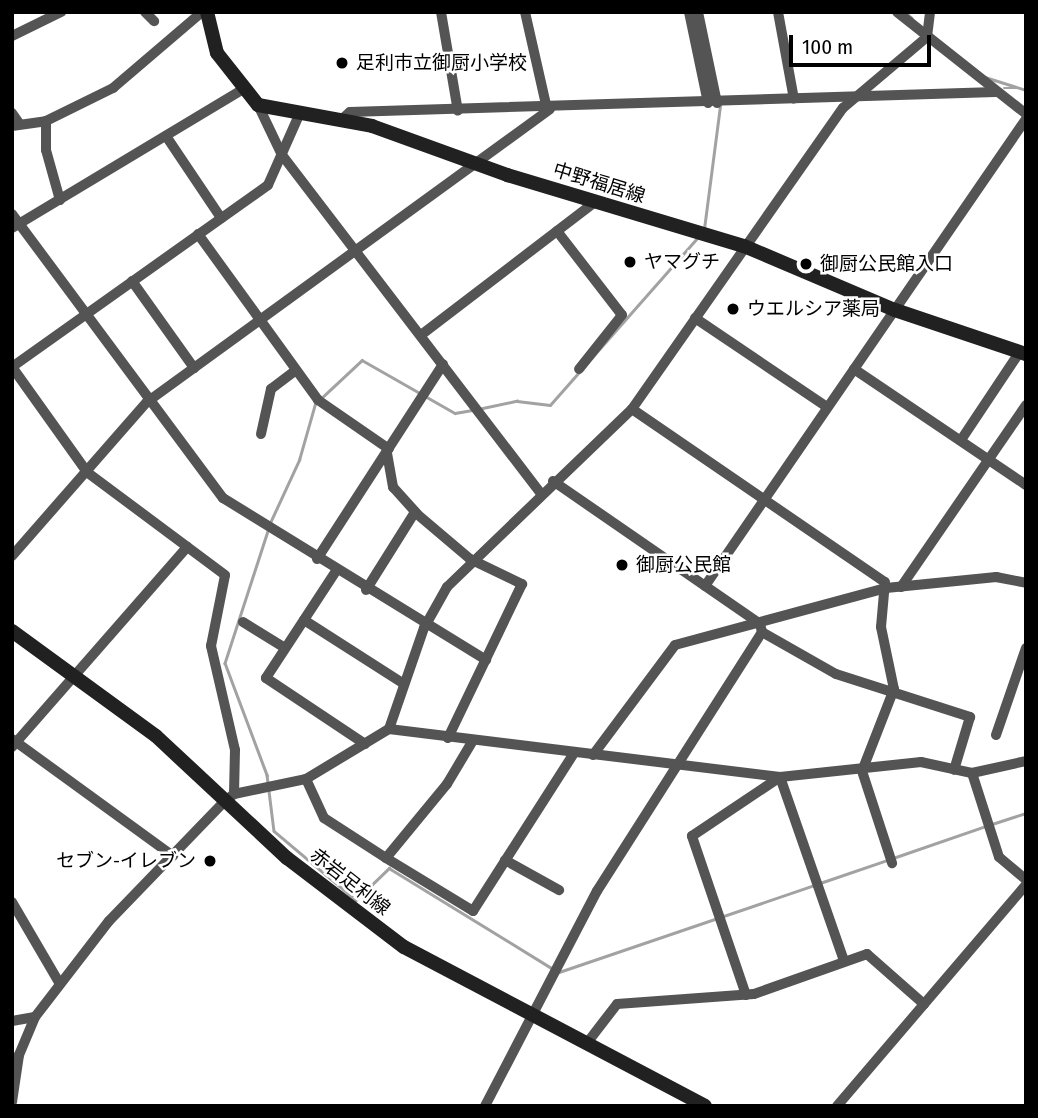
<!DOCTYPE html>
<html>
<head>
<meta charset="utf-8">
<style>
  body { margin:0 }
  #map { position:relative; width:1038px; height:1118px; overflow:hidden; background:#fff; font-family:"Fira Sans Condensed","Noto Sans JP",sans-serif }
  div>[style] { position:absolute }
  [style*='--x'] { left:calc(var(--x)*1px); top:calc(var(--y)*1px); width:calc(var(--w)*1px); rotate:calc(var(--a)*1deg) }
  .stream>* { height:2.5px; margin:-1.25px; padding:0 1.25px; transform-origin:1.25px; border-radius:1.25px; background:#a2a2a2 }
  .street>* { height:10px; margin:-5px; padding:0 5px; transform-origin:5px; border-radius:5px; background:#545454 }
  .secondary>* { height:14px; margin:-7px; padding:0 7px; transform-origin:7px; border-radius:7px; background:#212121 }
  .dots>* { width:19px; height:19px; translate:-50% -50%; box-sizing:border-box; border:4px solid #fff; border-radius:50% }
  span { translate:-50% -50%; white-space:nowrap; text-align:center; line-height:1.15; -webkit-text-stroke:5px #fff; paint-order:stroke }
  .poi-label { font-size:19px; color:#000 }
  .left { translate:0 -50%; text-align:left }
  .right { translate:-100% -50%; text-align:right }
  .street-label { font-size:19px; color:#000 }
  .frame { position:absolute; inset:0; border:14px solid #000; pointer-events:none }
  .scale { position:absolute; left:789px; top:35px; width:142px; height:32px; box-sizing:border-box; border:4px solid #000; border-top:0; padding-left:9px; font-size:21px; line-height:24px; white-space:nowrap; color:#000; -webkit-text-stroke:5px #fff; paint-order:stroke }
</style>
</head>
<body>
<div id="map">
  <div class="stream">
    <i style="--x:905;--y:12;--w:9;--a:41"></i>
    <i style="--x:985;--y:77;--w:43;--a:17.6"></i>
    <i style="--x:1004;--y:88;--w:14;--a:0"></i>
    <i style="--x:704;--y:229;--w:125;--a:-82.6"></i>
    <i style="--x:478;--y:409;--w:40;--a:-12"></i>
    <i style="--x:517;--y:401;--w:33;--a:7"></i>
    <i style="--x:550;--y:405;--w:224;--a:-48.6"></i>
    <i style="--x:269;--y:525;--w:72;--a:-65.2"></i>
    <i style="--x:299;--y:460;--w:58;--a:-74.1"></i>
    <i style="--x:315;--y:404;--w:64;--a:-43.1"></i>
    <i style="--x:362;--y:360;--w:107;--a:29.7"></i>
    <i style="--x:455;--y:413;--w:17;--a:-10"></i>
    <i style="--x:268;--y:531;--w:139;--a:108"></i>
    <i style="--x:225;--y:663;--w:120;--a:69.4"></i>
    <i style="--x:267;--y:775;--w:56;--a:82.9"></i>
    <i style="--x:274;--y:831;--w:107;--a:40.1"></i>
    <i style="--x:356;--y:900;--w:46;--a:-44.1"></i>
    <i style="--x:389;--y:868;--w:193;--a:31.6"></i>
    <i style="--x:992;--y:824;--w:36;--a:-18"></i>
    <i style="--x:893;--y:858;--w:98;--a:-19"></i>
    <i style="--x:820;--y:883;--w:71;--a:-18.9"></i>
    <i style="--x:559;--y:972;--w:269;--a:-18.8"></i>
  </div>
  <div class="street">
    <i style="--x:145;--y:12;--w:13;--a:45"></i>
    <i style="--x:441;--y:12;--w:100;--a:80.3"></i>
    <i style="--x:525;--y:12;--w:99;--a:77.2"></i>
    <i style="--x:689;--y:12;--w:93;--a:78.2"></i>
    <i style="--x:698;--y:12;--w:93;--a:78.2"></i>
    <i style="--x:778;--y:12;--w:88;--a:79.6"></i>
    <i style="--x:897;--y:12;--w:164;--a:38.3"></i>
    <i style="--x:12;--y:36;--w:55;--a:-26.1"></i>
    <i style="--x:258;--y:105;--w:55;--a:64.4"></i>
    <i style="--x:282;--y:155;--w:424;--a:52.6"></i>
    <i style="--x:12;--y:113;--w:12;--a:55"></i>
    <i style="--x:341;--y:120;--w:12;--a:-42"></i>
    <i style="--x:350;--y:112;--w:646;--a:-1.77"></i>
    <i style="--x:46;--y:121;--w:29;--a:90"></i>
    <i style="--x:46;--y:150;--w:52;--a:74.4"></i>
    <i style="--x:12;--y:126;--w:34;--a:-8"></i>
    <i style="--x:46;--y:121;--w:75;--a:-26.2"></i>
    <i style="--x:113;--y:88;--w:117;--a:-40.5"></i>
    <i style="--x:166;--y:136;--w:99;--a:56.1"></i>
    <i style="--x:12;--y:214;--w:354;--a:53.4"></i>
    <i style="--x:223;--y:498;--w:309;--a:31.6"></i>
    <i style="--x:12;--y:228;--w:268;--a:-31"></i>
    <i style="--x:557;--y:231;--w:106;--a:52.3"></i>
    <i style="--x:622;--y:315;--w:69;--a:128.5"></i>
    <i style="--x:198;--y:234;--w:205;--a:54.1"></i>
    <i style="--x:318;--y:400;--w:86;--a:34.6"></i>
    <i style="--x:132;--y:281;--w:107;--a:54.5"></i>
    <i style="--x:695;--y:318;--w:159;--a:34"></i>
    <i style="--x:421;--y:335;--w:219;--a:-37.4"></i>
    <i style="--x:854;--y:369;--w:207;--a:34"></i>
    <i style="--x:632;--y:409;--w:306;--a:34.4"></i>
    <i style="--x:885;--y:582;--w:45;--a:95.1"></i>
    <i style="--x:881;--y:627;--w:63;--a:78.2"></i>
    <i style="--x:894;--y:689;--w:88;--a:111.3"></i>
    <i style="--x:862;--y:771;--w:97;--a:71.9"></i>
    <i style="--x:261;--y:434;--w:46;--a:-77.5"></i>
    <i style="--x:271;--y:389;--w:31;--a:-37"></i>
    <i style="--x:961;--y:440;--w:105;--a:-56.3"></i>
    <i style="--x:387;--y:453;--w:35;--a:80"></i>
    <i style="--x:393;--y:487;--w:36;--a:48"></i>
    <i style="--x:417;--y:514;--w:70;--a:40.3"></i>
    <i style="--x:470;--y:559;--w:58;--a:25.7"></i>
    <i style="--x:522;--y:584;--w:171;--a:115.7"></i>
    <i style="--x:553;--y:481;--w:252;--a:34.6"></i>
    <i style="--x:760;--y:624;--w:8;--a:76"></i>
    <i style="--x:762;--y:632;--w:85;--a:29.6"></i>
    <i style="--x:836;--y:674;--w:141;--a:17.8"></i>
    <i style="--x:970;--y:717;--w:55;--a:106.8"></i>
    <i style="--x:12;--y:556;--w:205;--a:-48.8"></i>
    <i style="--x:147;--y:402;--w:498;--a:-36"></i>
    <i style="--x:317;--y:559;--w:232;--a:-57.1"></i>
    <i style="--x:336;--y:571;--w:128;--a:123.2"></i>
    <i style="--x:266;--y:678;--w:119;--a:33.7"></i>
    <i style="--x:705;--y:586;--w:567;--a:-55.5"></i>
    <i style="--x:901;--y:587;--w:221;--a:-55.5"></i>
    <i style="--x:366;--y:590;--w:92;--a:-57.9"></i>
    <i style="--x:304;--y:620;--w:119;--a:32.6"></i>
    <i style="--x:243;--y:622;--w:49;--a:31.8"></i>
    <i style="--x:389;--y:729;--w:394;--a:7"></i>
    <i style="--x:780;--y:777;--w:142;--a:-6.1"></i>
    <i style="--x:921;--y:762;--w:52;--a:12.2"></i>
    <i style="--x:972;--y:773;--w:55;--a:-12.5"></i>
    <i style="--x:996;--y:735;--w:92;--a:-71"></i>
    <i style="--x:12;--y:739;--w:199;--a:36"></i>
    <i style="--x:12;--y:747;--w:266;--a:-48.8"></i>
    <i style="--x:593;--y:755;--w:137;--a:-53.3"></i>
    <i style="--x:675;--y:645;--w:219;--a:-15.1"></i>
    <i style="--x:886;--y:588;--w:111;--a:-5.7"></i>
    <i style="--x:996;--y:577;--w:31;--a:11"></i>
    <i style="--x:972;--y:773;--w:88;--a:72.2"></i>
    <i style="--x:999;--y:857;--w:35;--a:40"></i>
    <i style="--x:306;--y:779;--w:43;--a:65.2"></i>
    <i style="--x:324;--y:818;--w:74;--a:32.8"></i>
    <i style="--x:386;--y:858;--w:96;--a:-50.5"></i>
    <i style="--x:447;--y:784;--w:49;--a:-59.2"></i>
    <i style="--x:234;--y:794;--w:44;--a:-88.7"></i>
    <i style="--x:235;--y:750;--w:107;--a:-103"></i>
    <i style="--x:211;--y:646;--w:72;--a:-78.8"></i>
    <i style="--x:225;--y:575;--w:172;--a:-143.3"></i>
    <i style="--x:87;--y:472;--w:129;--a:-125.5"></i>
    <i style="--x:12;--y:367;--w:314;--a:-35.4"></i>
    <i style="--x:268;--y:185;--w:77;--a:-66.1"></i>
    <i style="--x:386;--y:858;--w:102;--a:31.3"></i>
    <i style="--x:473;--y:911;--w:188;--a:-57.4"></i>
    <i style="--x:505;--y:860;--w:62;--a:29.1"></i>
    <i style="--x:12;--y:902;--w:95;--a:59.7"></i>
    <i style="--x:746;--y:995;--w:168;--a:-108.8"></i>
    <i style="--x:692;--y:836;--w:106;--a:-33.8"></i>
    <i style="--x:780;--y:777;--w:195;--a:70.8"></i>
    <i style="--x:12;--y:1021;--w:23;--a:-10"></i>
    <i style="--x:587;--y:1043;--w:49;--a:-52.4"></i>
    <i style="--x:617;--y:1004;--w:137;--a:-4.2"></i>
    <i style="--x:754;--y:994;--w:120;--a:-19.5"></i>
    <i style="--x:867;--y:954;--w:76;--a:41.3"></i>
    <i style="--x:12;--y:1102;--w:48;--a:-81.5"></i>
    <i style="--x:19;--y:1055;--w:41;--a:-67.2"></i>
    <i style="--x:35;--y:1017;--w:121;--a:-52.4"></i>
    <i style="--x:109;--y:921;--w:165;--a:-46"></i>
    <i style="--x:224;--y:802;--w:13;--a:-39"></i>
    <i style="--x:234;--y:794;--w:74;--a:-11.8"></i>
    <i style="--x:306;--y:779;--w:97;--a:-31.1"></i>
    <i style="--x:389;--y:729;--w:107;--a:-70.9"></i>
    <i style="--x:424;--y:628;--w:47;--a:-60.7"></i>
    <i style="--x:447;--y:587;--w:257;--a:-43.9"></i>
    <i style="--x:632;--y:409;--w:368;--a:-55"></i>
    <i style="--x:843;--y:108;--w:110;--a:-40.2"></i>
    <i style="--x:927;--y:37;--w:25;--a:-83"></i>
    <i style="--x:485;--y:1106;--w:242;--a:-62.5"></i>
    <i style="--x:597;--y:891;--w:307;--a:-57.5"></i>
    <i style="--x:837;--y:1106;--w:291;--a:-49.5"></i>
  </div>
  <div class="secondary">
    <i style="--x:207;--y:12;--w:42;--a:76.3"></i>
    <i style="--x:217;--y:53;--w:66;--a:51.7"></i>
    <i style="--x:258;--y:105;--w:116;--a:10.4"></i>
    <i style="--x:372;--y:126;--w:144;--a:19.9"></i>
    <i style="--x:507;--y:175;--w:247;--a:16.7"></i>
    <i style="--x:744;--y:246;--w:164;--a:23"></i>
    <i style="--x:895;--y:310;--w:138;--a:18.6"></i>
    <i style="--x:12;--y:631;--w:178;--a:36.1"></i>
    <i style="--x:156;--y:736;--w:179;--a:43"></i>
    <i style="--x:287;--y:858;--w:147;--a:37.3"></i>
    <i style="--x:404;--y:947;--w:340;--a:27.8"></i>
  </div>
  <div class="dots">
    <i style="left:342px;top:63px;background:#000"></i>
    <i style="left:630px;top:262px;background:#000"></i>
    <i style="left:806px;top:264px;background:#000"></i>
    <i style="left:733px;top:309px;background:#000"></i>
    <i style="left:622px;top:565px;background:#000"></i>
    <i style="left:210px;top:861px;background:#000"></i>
  </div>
  <div class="poi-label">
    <span class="left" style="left:356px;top:63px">足利市立御厨小学校</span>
    <span class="left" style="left:644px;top:262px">ヤマグチ</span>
    <span class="left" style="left:820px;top:264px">御厨公民館入口</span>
    <span class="left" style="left:747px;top:309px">ウエルシア薬局</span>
    <span class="left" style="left:636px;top:565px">御厨公民館</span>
    <span class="right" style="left:196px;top:861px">セブン-イレブン</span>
  </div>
  <div class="street-label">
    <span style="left:599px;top:183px;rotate:17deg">中野福居線</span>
    <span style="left:350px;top:882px;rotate:38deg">赤岩足利線</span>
  </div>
  <div class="frame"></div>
  <div class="scale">100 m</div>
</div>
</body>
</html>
